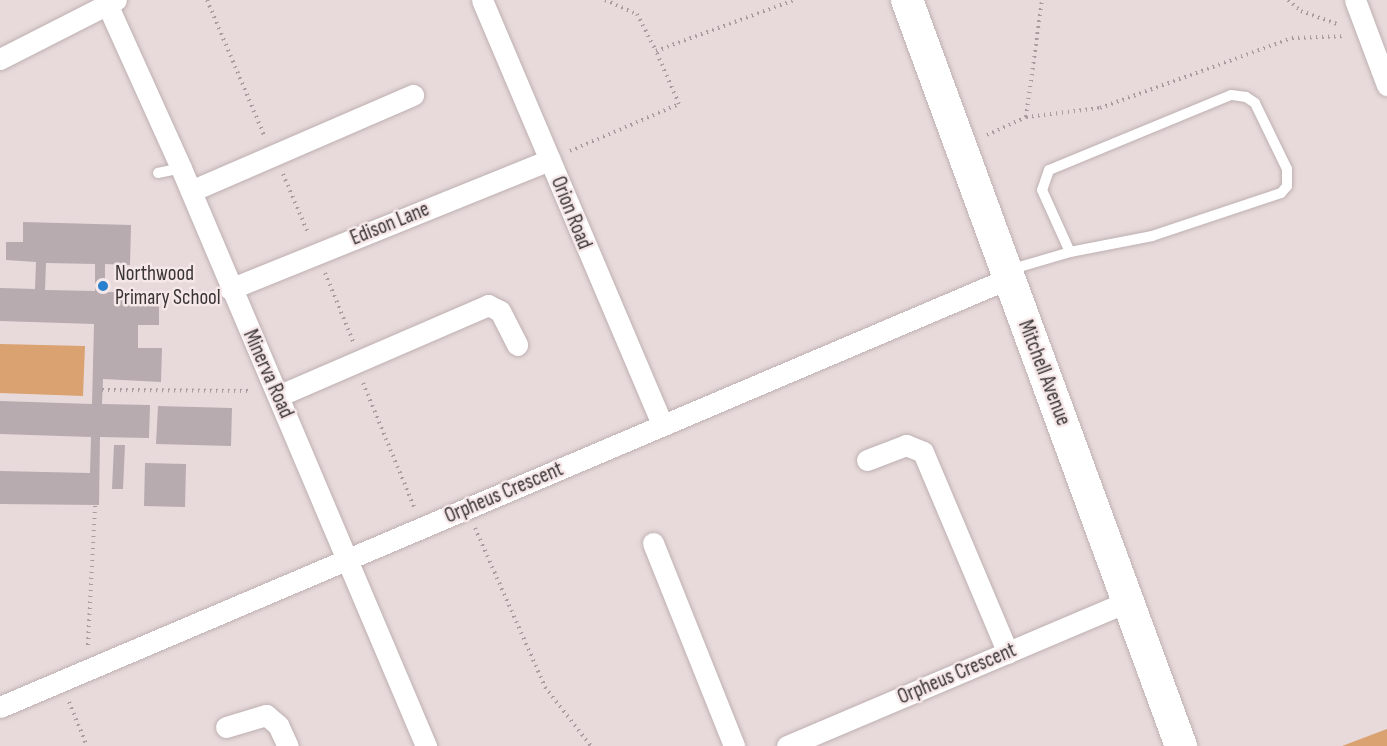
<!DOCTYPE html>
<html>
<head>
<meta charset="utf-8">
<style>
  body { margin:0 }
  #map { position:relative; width:1387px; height:746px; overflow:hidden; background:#e8dadb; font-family:"Sofia Sans Condensed",sans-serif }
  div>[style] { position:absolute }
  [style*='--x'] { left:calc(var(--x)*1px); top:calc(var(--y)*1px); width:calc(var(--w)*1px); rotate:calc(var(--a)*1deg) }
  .green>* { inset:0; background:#d9a270 }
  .building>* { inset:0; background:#b7abb0 }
  .path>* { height:4px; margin-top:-2px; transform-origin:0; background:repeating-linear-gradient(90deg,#a89d9e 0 1.5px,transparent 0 6px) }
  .roads { filter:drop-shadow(0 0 2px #beb0b1) drop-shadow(0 0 2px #beb0b1) }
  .lane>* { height:10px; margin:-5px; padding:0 5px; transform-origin:5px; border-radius:5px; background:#fff }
  .street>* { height:21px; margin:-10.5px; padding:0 10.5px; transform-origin:10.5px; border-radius:10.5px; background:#fff }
  .secondary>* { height:32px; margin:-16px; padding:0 16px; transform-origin:16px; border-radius:16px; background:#fff }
  .dots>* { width:16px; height:16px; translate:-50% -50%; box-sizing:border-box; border:3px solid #f6e7e8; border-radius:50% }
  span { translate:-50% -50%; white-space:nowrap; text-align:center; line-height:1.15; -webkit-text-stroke:5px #f6e7e8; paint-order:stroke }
  .street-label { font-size:21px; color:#3a3535 }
  .poi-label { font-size:21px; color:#3a3535 }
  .left { translate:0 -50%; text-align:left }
</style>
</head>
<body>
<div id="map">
  <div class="green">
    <i style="clip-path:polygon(0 344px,85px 346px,83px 396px,0 393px)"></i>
    <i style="clip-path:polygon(1387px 729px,1387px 746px,1342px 746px)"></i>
  </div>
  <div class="building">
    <i style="clip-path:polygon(evenodd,23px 222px,131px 225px,130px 265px,105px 264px,105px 292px,159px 293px,159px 325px,138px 325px,138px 348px,162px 348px,161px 382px,103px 379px,102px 404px,150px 405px,149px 438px,100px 437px,99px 505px,0 504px,0 471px,90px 473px,91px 437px,0 434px,0 401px,92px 404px,94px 324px,0 321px,0 288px,35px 289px,36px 262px,6px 260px,6px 242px,23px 242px,23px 222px,46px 263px,95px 264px,95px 291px,45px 290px,46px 263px)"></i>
    <i style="clip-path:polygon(158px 406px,232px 408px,231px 446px,156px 444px)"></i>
    <i style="clip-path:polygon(114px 445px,125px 445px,123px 489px,112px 489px)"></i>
    <i style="clip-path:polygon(145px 463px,186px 464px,185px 507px,144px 506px)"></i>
  </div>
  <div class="path">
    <i style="--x:207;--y:0;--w:147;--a:67.1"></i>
    <i style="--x:605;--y:0;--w:35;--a:24"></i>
    <i style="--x:637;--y:14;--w:42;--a:62.8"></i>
    <i style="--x:656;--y:51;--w:147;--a:-20.3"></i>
    <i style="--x:1288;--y:0;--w:17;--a:40"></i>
    <i style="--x:1301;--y:11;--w:41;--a:19.7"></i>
    <i style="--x:1026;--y:117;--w:118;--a:-82.2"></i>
    <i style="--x:987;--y:135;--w:43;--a:-24.8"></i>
    <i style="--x:1026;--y:117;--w:75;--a:-6.9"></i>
    <i style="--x:1100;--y:108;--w:204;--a:-20"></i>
    <i style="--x:1292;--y:38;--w:54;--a:-2.1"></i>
    <i style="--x:570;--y:151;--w:119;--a:-23.3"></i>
    <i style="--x:679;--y:104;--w:58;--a:-113.5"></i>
    <i style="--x:283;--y:174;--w:64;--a:67"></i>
    <i style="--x:325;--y:273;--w:74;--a:67.6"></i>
    <i style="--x:363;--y:383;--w:136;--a:67.6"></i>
    <i style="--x:102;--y:390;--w:150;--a:0.4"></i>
    <i style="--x:475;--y:528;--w:174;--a:66.2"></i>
    <i style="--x:545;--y:687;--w:75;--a:52.1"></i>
    <i style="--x:88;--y:645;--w:140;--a:-87.1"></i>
    <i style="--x:69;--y:702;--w:48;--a:67.8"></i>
  </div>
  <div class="roads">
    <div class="lane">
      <i style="--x:158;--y:173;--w:24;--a:-12"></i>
      <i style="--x:1009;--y:270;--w:64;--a:-16.4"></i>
      <i style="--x:1070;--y:252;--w:84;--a:-11"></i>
      <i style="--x:1152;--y:236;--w:136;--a:-18.4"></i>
      <i style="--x:1281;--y:193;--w:9;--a:-49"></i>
      <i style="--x:1287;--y:186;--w:17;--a:-90"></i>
      <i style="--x:1287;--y:169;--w:73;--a:-115.9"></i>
      <i style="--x:1255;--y:103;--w:11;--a:-146"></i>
      <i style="--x:1246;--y:97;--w:15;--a:-172"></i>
      <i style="--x:1231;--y:95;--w:197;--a:157.6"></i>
      <i style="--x:1049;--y:170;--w:21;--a:109"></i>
      <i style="--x:1042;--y:190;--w:68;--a:65.7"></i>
    </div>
    <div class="street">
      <i style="--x:482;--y:0;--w:462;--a:67"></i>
      <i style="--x:1355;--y:0;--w:91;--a:69.4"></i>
      <i style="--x:107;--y:4;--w:180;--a:65.7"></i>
      <i style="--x:181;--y:168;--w:628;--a:67.03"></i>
      <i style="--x:0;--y:59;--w:130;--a:-27"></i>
      <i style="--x:191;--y:191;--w:242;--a:-23.4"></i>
      <i style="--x:230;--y:289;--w:345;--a:-22"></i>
      <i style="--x:278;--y:396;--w:229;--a:-23.4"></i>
      <i style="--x:488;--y:305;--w:13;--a:27"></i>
      <i style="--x:500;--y:311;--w:38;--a:63"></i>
      <i style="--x:867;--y:460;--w:42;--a:-21"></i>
      <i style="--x:906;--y:445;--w:18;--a:22"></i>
      <i style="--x:923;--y:452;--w:218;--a:67.1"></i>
      <i style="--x:653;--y:543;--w:219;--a:68.2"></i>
      <i style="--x:0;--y:707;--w:1094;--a:-23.03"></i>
      <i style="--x:226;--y:727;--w:42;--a:-16.7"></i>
      <i style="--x:266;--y:715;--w:16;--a:40"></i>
      <i style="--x:278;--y:725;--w:23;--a:65"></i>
      <i style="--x:787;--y:746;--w:369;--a:-23"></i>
    </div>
    <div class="secondary">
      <i style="--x:907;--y:0;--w:795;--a:69.83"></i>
    </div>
  </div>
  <div class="dots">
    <i style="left:103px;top:286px;background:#2781ce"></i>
  </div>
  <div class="street-label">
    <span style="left:571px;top:213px;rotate:68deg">Orion Road</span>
    <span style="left:390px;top:224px;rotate:-22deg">Edison Lane</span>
    <span style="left:1044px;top:373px;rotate:69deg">Mitchell Avenue</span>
    <span style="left:268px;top:374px;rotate:66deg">Minerva Road</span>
    <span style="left:504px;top:493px;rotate:-23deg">Orpheus Crescent</span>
    <span style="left:957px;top:674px;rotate:-23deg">Orpheus Crescent</span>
  </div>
  <div class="poi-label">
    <span class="left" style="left:115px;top:286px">Northwood<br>Primary School</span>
  </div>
</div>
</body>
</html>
